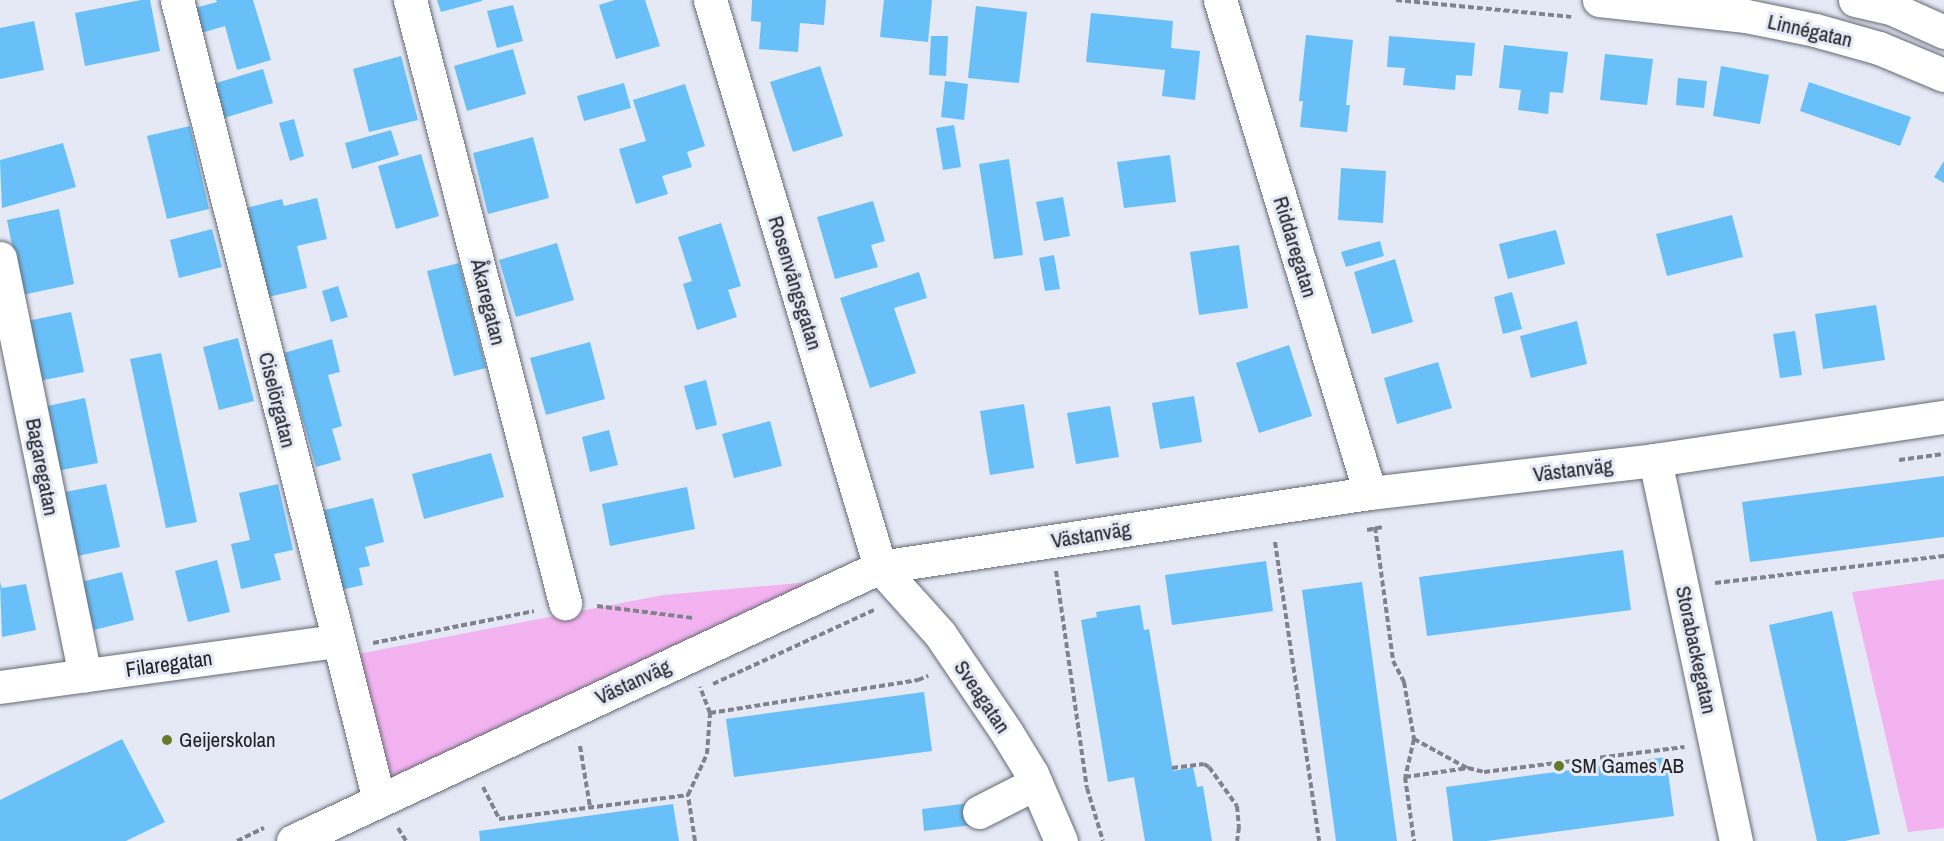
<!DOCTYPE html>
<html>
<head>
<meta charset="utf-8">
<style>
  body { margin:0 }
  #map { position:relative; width:1944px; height:841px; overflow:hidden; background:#e4e9f5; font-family:"Archivo Narrow",sans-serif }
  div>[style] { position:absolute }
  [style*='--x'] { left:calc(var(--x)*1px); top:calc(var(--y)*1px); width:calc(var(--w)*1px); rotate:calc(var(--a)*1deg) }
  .green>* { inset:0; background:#f3b3f0 }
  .building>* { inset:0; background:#69c0f8 }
  .path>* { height:4px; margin-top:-2px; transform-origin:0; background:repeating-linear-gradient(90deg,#80838b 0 6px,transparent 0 9px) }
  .roads { filter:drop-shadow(0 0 2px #656974) drop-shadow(0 0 2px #656974) }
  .minor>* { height:33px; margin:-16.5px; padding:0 16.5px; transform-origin:16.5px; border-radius:16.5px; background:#fff }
  .dots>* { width:16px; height:16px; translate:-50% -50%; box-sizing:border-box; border:3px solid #e4e9f5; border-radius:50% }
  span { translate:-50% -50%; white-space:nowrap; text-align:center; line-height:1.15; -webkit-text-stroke:6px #e4e9f5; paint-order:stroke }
  .street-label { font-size:21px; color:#202226 }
  .poi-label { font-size:21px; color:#202226 }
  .left { translate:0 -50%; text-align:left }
</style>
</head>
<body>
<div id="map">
  <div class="green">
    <i style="clip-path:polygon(1944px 579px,1944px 828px,1908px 832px,1852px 592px)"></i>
    <i style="clip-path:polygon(822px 581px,389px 779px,353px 655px,663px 595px)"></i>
  </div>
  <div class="building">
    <i style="clip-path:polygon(141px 0,150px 0,160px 51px,85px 66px,75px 13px)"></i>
    <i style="clip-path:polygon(216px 0,253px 0,271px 60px,237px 70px,225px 26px,198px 34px,191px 9px,217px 2px)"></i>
    <i style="clip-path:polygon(437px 0,482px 0,482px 1px,441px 12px)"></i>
    <i style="clip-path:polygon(615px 0,645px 0,660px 46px,616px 59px,599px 5px)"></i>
    <i style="clip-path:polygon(752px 0,826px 0,824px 25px,800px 23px,798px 52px,759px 49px,761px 22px,751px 21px)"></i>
    <i style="clip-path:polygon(884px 0,932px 0,928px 42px,880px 37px)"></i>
    <i style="clip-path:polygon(513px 5px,523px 41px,497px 48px,487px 11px)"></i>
    <i style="clip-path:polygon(976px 6px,1027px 12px,1019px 83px,968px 78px)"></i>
    <i style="clip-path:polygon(1091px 13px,1173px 21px,1171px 48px,1200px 51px,1195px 100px,1162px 96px,1165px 70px,1086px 62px)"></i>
    <i style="clip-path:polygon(34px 21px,44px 70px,0 79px,0 28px)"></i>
    <i style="clip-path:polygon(1306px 35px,1353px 40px,1346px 105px,1350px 105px,1347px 132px,1300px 127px,1303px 101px,1299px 101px)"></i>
    <i style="clip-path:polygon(931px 36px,948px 36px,946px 76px,929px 75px)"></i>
    <i style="clip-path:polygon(1389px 36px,1475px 43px,1472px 76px,1456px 75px,1455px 90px,1403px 85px,1405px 68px,1387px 67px)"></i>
    <i style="clip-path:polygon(1504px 45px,1568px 52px,1563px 93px,1550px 92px,1548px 114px,1518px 110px,1521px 90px,1499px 88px)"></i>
    <i style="clip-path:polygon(513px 49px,526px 94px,467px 111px,454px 66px)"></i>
    <i style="clip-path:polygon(1605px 54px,1653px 59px,1647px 105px,1600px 100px)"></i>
    <i style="clip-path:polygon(401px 56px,418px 120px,369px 132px,353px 69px)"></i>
    <i style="clip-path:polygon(820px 66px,843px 136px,793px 152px,770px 82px)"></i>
    <i style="clip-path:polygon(1721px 66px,1769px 75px,1760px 124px,1713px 116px)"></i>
    <i style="clip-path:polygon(263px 69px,273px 103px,224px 118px,213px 84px)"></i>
    <i style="clip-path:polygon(1678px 78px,1707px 81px,1704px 108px,1676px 105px)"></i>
    <i style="clip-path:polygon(945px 81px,968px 84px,964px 120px,941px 117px)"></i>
    <i style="clip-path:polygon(1809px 82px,1911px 117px,1900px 146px,1800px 111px)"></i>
    <i style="clip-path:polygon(624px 83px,631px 108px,584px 121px,577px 96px)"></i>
    <i style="clip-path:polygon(685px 84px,705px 146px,687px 152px,692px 167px,662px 176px,668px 194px,636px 204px,619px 149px,646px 141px,633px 100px)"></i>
    <i style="clip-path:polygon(294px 119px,304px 156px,290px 161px,279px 123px)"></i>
    <i style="clip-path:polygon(954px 125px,961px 167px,943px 170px,936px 128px)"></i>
    <i style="clip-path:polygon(190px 126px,209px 209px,167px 219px,147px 136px)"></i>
    <i style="clip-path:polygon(391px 130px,399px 155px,352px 169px,345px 143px)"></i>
    <i style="clip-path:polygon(533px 137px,549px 198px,488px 214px,473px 153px)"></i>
    <i style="clip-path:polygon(63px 143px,76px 187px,2px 208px,0 160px)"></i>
    <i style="clip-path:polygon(421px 154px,439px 216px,396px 229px,378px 166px)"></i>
    <i style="clip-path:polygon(1170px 155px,1176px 202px,1124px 208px,1117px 162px)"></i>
    <i style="clip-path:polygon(1009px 159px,1023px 255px,994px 259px,979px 164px)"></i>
    <i style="clip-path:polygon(1944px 161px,1944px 183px,1934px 177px)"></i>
    <i style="clip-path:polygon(1341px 168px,1386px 171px,1383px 223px,1338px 220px)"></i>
    <i style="clip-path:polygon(1063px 197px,1070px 236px,1044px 241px,1036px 202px)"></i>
    <i style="clip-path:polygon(317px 198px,327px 239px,297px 246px,307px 288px,264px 298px,242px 209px,282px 199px,284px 206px)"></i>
    <i style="clip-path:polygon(873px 201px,885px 241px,871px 245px,878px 267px,835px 279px,817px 217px)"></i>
    <i style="clip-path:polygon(59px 209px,74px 284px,22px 295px,7px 220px)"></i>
    <i style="clip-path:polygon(1732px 215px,1743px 257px,1667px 276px,1656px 234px)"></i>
    <i style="clip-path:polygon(721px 223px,741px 286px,728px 290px,737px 317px,697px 330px,683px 284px,692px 281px,678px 237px)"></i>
    <i style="clip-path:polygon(212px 229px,222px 267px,179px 278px,170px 240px)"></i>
    <i style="clip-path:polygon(1556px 230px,1565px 264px,1508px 279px,1499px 244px)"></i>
    <i style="clip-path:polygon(1380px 241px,1384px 256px,1346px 267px,1341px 252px)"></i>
    <i style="clip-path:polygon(557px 243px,574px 300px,516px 317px,499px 260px)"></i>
    <i style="clip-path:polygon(1239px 245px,1248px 308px,1199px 315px,1190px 252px)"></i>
    <i style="clip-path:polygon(1054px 255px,1060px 289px,1045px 291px,1039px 258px)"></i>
    <i style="clip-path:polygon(1395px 259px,1413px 322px,1372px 334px,1354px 272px)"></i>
    <i style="clip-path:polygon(459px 263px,486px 368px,454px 376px,427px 271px)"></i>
    <i style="clip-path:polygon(919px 272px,927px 298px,894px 308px,916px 373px,870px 388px,840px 298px)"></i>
    <i style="clip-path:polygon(338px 286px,348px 317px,331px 322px,322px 291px)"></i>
    <i style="clip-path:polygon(1512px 292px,1522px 329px,1503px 334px,1494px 297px)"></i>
    <i style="clip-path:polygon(1876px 305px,1885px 360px,1823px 369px,1815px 314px)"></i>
    <i style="clip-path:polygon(71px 312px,84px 372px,39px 381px,27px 321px)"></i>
    <i style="clip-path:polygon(1577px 321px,1587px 364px,1531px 378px,1520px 336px)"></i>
    <i style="clip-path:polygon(1795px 331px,1802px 375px,1780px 378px,1773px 334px)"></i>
    <i style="clip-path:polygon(238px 338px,254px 401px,219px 410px,203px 347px)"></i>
    <i style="clip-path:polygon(332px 339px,340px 372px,328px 375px,342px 426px,332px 429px,341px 460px,316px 467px,284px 353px)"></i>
    <i style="clip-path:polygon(590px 342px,605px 399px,546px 415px,530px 358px)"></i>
    <i style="clip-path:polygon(1289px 345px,1312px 416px,1259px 433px,1236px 363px)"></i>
    <i style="clip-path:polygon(161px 353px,197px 522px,166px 528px,130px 359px)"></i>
    <i style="clip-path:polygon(1438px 362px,1452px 408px,1397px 424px,1384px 378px)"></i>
    <i style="clip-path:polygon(706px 380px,717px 425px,696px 430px,684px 386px)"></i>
    <i style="clip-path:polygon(1194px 396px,1202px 442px,1160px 449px,1152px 403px)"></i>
    <i style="clip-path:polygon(85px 398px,98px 463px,56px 471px,43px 407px)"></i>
    <i style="clip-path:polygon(1024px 404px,1034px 468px,990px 475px,980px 411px)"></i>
    <i style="clip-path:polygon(1110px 406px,1119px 457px,1076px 464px,1067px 413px)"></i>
    <i style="clip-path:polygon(770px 421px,782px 466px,734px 478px,722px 434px)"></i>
    <i style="clip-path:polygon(609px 430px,618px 465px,590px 472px,582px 437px)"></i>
    <i style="clip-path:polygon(491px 453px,504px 497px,424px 519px,412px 474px)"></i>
    <i style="clip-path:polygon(1944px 476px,1944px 537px,1750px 562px,1742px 502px)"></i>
    <i style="clip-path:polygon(106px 484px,120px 547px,73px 557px,60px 493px)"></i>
    <i style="clip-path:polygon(278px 484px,293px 550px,274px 554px,281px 580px,241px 589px,231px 544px,250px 540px,239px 493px)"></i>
    <i style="clip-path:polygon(687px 487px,695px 529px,610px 546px,602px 504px)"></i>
    <i style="clip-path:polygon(373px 498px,384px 542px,365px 547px,370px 566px,359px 568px,363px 585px,341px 590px,321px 511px)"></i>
    <i style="clip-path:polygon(1623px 550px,1631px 610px,1427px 636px,1419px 577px)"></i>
    <i style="clip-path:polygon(217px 560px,230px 612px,188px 622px,175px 571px)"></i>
    <i style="clip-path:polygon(1266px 561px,1273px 611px,1172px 625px,1165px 575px)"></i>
    <i style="clip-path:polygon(122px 572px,134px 620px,94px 630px,81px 582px)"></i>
    <i style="clip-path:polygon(0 582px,2px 588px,26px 584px,36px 630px,2px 637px)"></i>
    <i style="clip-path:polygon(1362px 582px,1397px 841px,1336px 841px,1302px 590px)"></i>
    <i style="clip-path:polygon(1140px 605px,1144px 630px,1149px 629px,1173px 771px,1193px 767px,1197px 787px,1203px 786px,1212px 841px,1145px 841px,1134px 777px,1108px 782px,1081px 620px,1097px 617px,1096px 612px)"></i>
    <i style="clip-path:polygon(1832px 611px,1880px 834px,1845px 841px,1817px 841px,1769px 625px)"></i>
    <i style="clip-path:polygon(924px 692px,932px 751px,734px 777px,726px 719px)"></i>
    <i style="clip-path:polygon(122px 739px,165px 822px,126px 841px,0 841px,0 800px)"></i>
    <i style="clip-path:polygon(1666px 757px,1674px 816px,1487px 841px,1453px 841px,1446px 787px)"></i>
    <i style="clip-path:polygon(970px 803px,972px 825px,924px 831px,922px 809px)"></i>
    <i style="clip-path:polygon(673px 804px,679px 841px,480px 841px,479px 831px)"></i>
  </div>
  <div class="path">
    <i style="--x:1396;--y:0;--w:176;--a:5.5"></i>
    <i style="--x:1899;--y:460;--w:45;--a:-7.6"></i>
    <i style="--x:1375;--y:527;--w:135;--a:82.3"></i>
    <i style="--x:1393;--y:661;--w:24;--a:62"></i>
    <i style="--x:1404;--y:682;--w:58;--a:80"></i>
    <i style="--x:1414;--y:739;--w:39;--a:103"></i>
    <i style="--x:1405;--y:777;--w:65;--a:82"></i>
    <i style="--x:1367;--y:530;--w:16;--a:-11"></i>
    <i style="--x:1275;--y:542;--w:302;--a:81.6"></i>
    <i style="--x:1056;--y:571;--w:219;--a:81.9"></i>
    <i style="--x:1087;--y:788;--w:55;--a:73.2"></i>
    <i style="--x:1715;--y:583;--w:231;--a:-6.7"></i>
    <i style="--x:597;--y:606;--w:98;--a:7.1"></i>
    <i style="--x:373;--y:643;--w:164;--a:-11.2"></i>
    <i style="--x:713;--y:684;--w:179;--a:-24.7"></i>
    <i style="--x:710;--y:713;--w:211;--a:-9"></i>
    <i style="--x:918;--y:680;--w:11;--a:-22"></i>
    <i style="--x:1414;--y:739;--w:60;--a:28.7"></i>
    <i style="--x:580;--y:746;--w:62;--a:80.7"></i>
    <i style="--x:1172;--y:768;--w:32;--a:-7"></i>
    <i style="--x:1204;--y:764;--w:6;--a:31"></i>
    <i style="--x:1209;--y:767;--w:48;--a:54.3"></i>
    <i style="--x:1237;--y:806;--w:21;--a:85"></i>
    <i style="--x:1239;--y:827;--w:14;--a:98"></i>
    <i style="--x:1405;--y:777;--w:64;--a:-8.1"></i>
    <i style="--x:1468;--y:768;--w:16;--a:14"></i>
    <i style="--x:1484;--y:772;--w:202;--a:-7.1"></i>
    <i style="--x:483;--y:787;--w:36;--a:63"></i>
    <i style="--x:499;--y:819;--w:191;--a:-7.2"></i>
    <i style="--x:398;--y:828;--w:15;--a:58"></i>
    <i style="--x:237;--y:841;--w:30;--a:-26"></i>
    <i style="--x:695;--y:841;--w:47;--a:-98.7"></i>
    <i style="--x:688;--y:795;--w:45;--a:-65.1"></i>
    <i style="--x:707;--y:754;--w:41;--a:-85.8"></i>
    <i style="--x:710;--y:713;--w:28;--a:-111"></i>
  </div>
  <div class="roads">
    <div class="minor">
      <i style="--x:177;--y:0;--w:825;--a:75.83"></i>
      <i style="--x:410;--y:0;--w:623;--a:75.58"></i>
      <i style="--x:710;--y:0;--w:592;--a:73.31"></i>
      <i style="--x:880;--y:567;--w:90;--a:48.2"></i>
      <i style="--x:940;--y:634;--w:120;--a:55.9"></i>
      <i style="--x:1007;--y:733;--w:48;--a:58.6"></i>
      <i style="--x:1032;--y:774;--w:73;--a:66.6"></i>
      <i style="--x:1220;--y:0;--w:515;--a:73.08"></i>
      <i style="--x:1599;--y:0;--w:148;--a:6.2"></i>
      <i style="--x:1746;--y:16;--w:70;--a:11.5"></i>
      <i style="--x:1815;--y:30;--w:66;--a:15.7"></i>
      <i style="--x:1879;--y:48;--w:70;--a:22.6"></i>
      <i style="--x:1855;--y:0;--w:39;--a:13"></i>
      <i style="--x:1893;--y:9;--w:56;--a:24.3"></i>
      <i style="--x:0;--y:258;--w:426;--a:78.5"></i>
      <i style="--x:1655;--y:460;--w:390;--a:78"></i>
      <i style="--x:0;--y:687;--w:340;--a:-7.8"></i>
      <i style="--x:979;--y:812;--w:64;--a:-27"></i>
      <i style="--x:293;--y:841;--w:648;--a:-25.02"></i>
      <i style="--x:880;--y:567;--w:496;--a:-8.6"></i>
      <i style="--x:1370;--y:493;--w:287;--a:-6.6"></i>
      <i style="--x:1655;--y:460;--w:292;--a:-8.5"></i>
    </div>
  </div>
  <div class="dots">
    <i style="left:167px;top:740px;background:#687928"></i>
    <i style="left:1559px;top:766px;background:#687928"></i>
  </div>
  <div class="street-label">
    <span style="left:1810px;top:31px;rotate:13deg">Linnégatan</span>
    <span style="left:1295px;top:247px;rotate:73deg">Riddaregatan</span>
    <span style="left:795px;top:283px;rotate:73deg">Rosenvångsgatan</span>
    <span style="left:488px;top:302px;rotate:76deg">Åkaregatan</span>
    <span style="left:277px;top:400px;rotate:76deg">Ciselörgatan</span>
    <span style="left:42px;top:467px;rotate:79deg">Bagaregatan</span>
    <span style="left:1573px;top:470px;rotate:-7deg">Västanväg</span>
    <span style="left:1091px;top:535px;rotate:-9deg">Västanväg</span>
    <span style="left:1696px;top:650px;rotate:78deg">Storabackegatan</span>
    <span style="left:169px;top:664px;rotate:-8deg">Filaregatan</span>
    <span style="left:633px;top:682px;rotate:-25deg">Västanväg</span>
    <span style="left:982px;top:697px;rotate:56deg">Sveagatan</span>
  </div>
  <div class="poi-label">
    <span class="left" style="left:179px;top:740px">Geijerskolan</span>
    <span class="left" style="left:1571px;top:766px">SM Games AB</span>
  </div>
</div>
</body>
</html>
